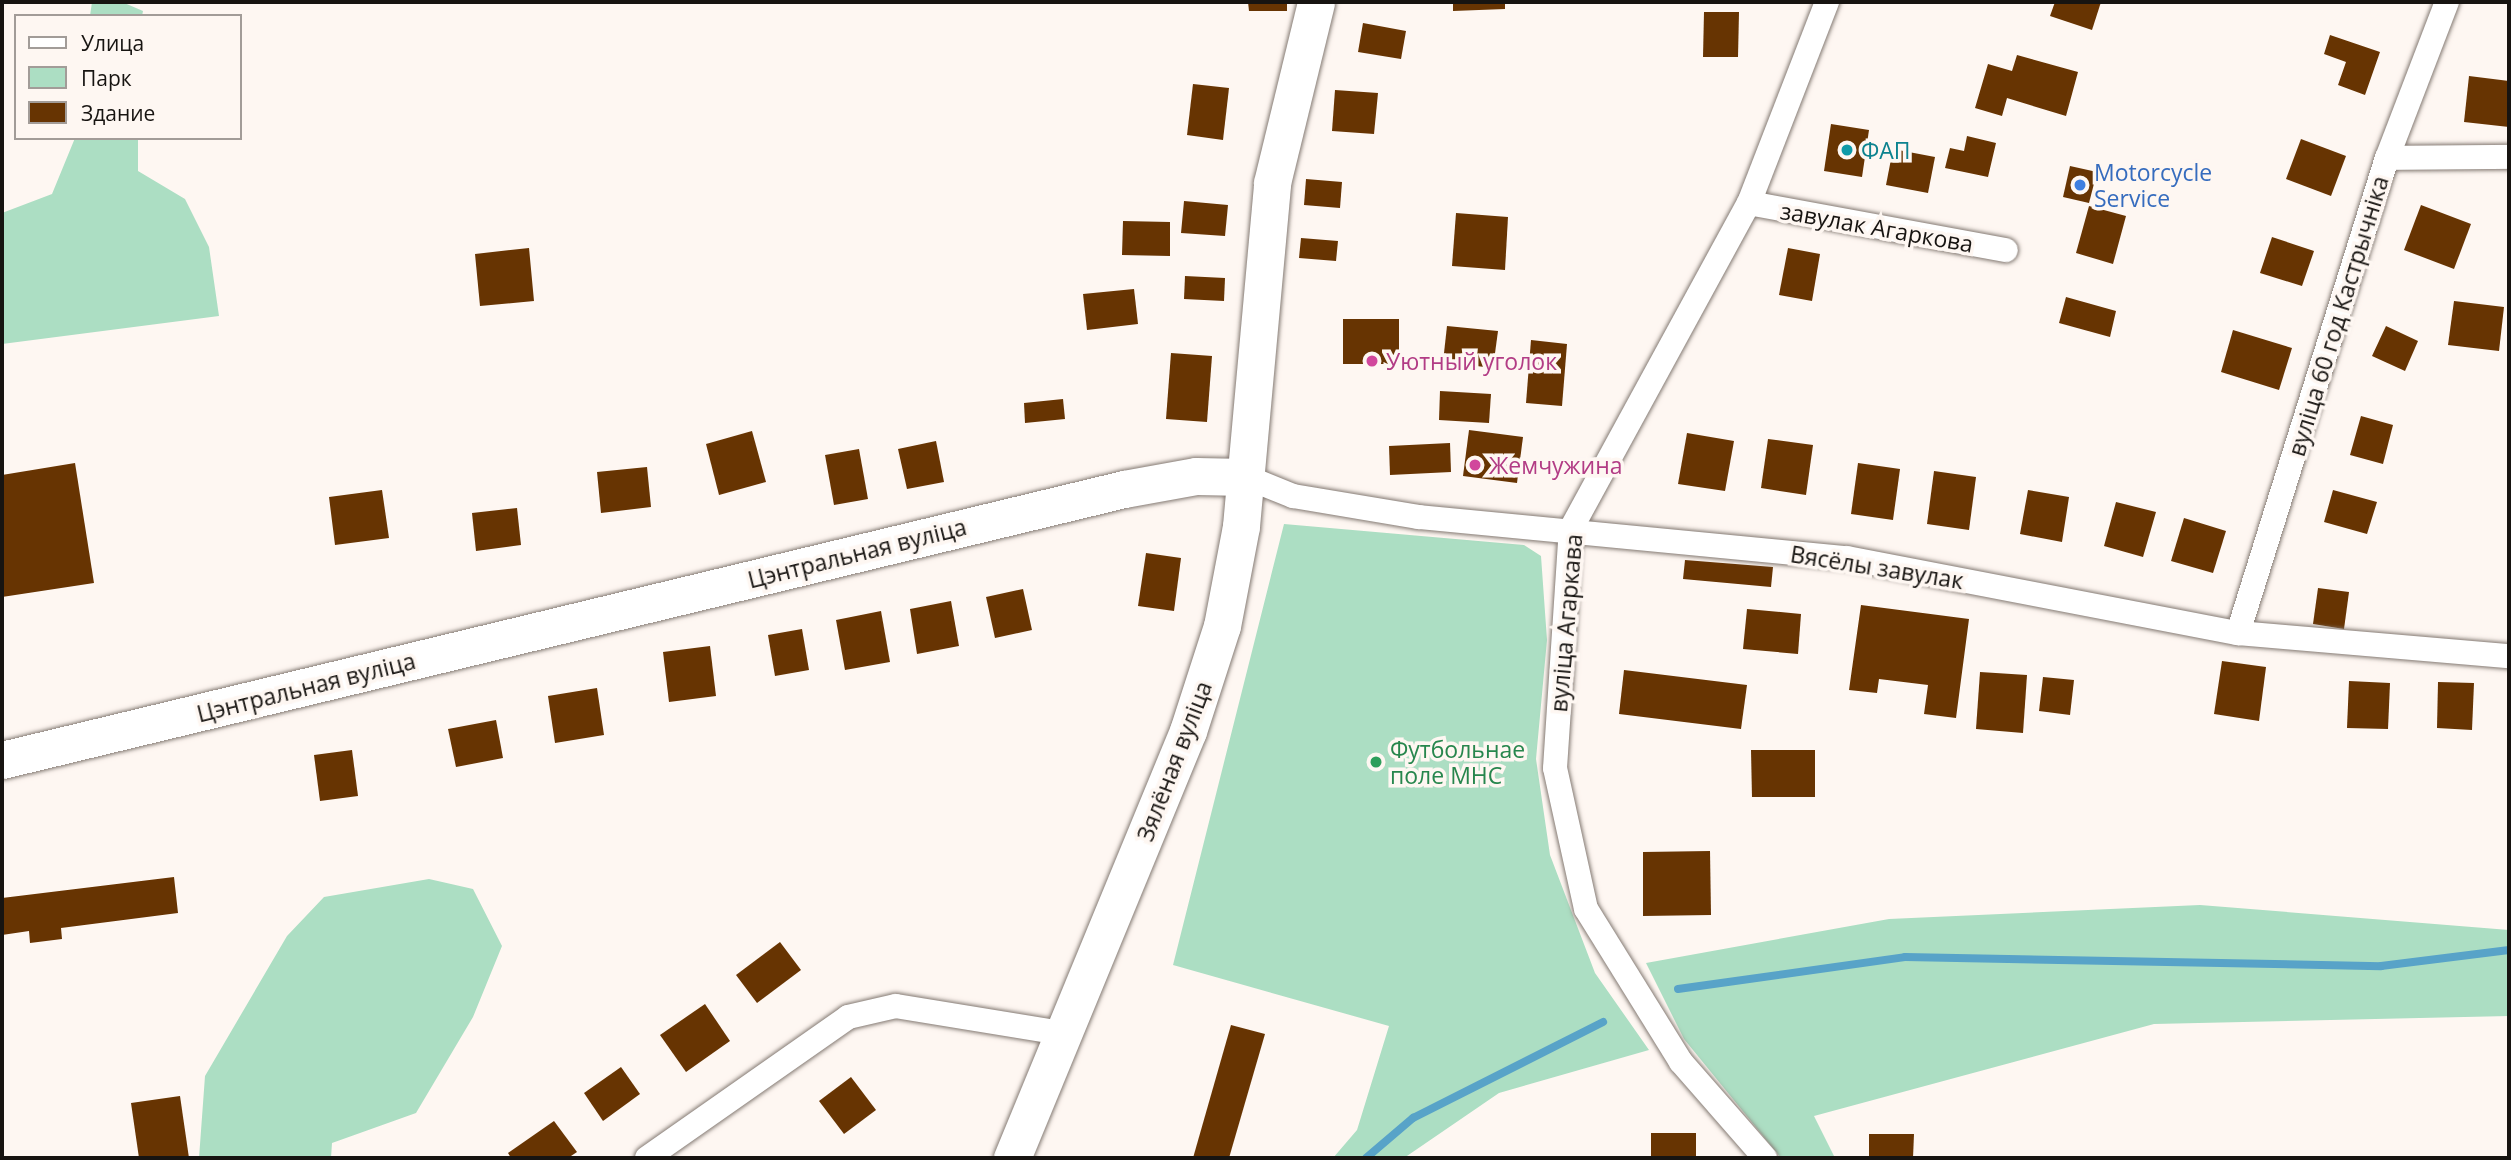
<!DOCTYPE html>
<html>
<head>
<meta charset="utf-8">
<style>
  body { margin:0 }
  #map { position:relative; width:2511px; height:1160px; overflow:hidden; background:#fef7f2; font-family:"Open Sans",sans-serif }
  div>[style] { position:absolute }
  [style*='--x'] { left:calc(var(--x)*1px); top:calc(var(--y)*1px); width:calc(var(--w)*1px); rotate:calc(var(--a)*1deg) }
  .green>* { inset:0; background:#acdec3 }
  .stream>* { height:8px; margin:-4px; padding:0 4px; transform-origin:4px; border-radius:4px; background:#58a3c8 }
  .building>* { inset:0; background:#673402 }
  .roads { filter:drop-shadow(0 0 2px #847a73) drop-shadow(0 0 2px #847a73) }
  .street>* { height:24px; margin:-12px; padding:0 12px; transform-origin:12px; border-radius:12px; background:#fff }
  .secondary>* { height:37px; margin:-18.5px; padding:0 18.5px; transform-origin:18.5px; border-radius:18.5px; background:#fff }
  .dots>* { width:19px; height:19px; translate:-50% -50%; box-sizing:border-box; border:4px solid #fef7f2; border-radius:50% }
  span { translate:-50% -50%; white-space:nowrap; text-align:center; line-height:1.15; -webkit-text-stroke:7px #fef7f2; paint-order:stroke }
  .culture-label { font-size:23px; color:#0d838f }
  .left { translate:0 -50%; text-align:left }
  .shop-label { font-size:23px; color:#366cbe }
  .street-label { font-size:23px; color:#171411 }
  .hotel-label { font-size:23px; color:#b23c85 }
  .leisure-label { font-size:23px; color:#27864d }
  .frame { position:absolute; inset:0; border:4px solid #171411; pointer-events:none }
  .legend { position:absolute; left:14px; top:14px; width:228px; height:126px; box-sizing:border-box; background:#fef7f2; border:2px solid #a29c98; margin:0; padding:9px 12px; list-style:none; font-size:21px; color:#171411 }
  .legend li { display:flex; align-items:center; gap:14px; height:35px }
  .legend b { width:35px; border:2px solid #a29c98 }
</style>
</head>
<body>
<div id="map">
  <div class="green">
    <i style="clip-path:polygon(92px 2px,122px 2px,143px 11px,142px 16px,90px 16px)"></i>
    <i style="clip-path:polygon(75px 138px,138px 138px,138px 171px,185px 199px,209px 247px,219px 316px,2px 344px,2px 213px,52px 194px)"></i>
    <i style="clip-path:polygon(1284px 524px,1524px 545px,1541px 556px,1547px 640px,1536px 759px,1550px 855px,1595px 973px,1649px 1050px,1499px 1093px,1404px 1158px,1333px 1158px,1357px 1130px,1389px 1026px,1173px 965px)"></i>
    <i style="clip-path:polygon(429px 879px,473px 889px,502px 946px,473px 1017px,416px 1113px,332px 1143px,331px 1158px,199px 1158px,205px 1076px,287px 936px,324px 897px)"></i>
    <i style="clip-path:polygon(2200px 905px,2509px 930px,2509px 1016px,2154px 1024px,1814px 1116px,1835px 1158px,1781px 1158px,1684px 1039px,1646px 963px,1889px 919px)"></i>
  </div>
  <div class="stream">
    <i style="--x:1678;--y:989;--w:229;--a:-8"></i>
    <i style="--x:1905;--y:957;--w:476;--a:1.1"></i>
    <i style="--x:2381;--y:966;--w:129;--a:-7.1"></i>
    <i style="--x:1366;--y:1158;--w:62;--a:-40.4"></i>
    <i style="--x:1413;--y:1118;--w:213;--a:-26.8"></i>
  </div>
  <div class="building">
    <i style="clip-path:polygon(1248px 2px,1287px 2px,1287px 11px,1249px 11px)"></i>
    <i style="clip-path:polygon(1453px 2px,1505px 2px,1505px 9px,1453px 11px)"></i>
    <i style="clip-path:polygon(2055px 2px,2101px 2px,2092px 30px,2050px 16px)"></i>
    <i style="clip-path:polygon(1704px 12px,1739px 12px,1738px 57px,1703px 57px)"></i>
    <i style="clip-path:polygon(1363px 23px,1406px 31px,1401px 59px,1358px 52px)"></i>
    <i style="clip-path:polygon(2330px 35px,2380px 52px,2365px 95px,2338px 85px,2346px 62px,2324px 54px)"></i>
    <i style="clip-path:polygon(2017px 55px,2078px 72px,2066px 116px,2007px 98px,2002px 116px,1975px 108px,1988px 64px,2012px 71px)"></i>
    <i style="clip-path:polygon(2469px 76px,2509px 81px,2509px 127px,2464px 122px)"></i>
    <i style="clip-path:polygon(1193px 84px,1229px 88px,1223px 140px,1187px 135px)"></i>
    <i style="clip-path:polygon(1335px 90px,1378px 93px,1374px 134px,1332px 131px)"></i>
    <i style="clip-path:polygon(1831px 124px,1869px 130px,1862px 177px,1824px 171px)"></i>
    <i style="clip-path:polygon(1967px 136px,1996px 143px,1988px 177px,1945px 168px,1950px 148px,1964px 151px)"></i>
    <i style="clip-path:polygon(2301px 139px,2346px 156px,2331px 196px,2286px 179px)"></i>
    <i style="clip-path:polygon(1893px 149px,1935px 157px,1928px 193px,1886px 185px)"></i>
    <i style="clip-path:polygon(2070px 166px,2097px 172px,2089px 203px,2063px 197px)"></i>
    <i style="clip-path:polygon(1306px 179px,1342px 182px,1340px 208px,1304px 205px)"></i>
    <i style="clip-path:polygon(1184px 201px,1228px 205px,1225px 236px,1181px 233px)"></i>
    <i style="clip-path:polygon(2421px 205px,2471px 224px,2454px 269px,2404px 250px)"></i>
    <i style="clip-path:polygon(2089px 206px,2126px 216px,2113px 264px,2076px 253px)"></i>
    <i style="clip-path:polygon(1456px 213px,1508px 217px,1505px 270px,1452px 266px)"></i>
    <i style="clip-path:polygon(1123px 221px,1170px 222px,1170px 256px,1122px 255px)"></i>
    <i style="clip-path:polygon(2272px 237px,2314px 251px,2302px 286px,2260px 273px)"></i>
    <i style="clip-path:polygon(1301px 238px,1338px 241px,1336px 261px,1299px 258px)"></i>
    <i style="clip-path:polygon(529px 248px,534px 301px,480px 306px,475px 254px)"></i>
    <i style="clip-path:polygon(1788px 248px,1820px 254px,1812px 301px,1779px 295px)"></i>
    <i style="clip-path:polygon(1185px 276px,1225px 278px,1224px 301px,1184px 299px)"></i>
    <i style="clip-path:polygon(1134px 289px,1138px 324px,1087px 330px,1083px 294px)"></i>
    <i style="clip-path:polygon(2066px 297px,2116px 311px,2110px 337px,2059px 323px)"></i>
    <i style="clip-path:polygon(2454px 301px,2504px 307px,2499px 351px,2448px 345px)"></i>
    <i style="clip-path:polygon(1343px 319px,1399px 319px,1399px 364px,1343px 364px)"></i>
    <i style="clip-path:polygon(1447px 326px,1498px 331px,1493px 368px,1443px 362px)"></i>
    <i style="clip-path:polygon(2386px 326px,2418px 341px,2405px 371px,2372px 356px)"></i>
    <i style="clip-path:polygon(2233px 330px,2292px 348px,2279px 390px,2221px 372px)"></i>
    <i style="clip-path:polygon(1531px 340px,1567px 344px,1562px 406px,1526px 403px)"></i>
    <i style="clip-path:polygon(1171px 353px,1212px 356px,1207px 422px,1166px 419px)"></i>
    <i style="clip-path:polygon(1440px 391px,1491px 394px,1489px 423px,1439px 420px)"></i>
    <i style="clip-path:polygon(1063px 399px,1065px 419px,1025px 423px,1024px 403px)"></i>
    <i style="clip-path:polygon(2361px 416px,2393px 425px,2383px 464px,2350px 455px)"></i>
    <i style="clip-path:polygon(1469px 430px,1523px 437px,1517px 483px,1463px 476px)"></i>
    <i style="clip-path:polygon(752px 431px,766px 482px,719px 495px,706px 444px)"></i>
    <i style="clip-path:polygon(1687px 433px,1734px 441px,1725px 491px,1678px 484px)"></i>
    <i style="clip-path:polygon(1768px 439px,1813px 445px,1806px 495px,1761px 488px)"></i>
    <i style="clip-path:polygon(936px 441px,944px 482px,907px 489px,898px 449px)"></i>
    <i style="clip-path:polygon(1450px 443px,1451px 472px,1390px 475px,1389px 446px)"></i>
    <i style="clip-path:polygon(859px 449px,868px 499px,834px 505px,825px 455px)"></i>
    <i style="clip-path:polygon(75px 463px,94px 583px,2px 597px,2px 475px)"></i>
    <i style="clip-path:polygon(1858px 463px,1900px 469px,1893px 520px,1851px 514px)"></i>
    <i style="clip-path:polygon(647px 467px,651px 507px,601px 513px,597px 472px)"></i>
    <i style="clip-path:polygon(1934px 471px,1976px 477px,1969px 530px,1927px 524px)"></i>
    <i style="clip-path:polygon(382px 490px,389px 538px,335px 545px,329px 497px)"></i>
    <i style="clip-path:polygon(2028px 490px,2069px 497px,2062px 542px,2020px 534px)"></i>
    <i style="clip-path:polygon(2333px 490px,2377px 502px,2367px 534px,2324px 522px)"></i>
    <i style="clip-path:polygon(2116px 502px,2156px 512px,2143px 557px,2104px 546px)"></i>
    <i style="clip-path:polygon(517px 508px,521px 545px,476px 551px,472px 513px)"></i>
    <i style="clip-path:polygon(2184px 518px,2226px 531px,2213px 573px,2171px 561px)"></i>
    <i style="clip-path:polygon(1146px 553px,1181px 558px,1174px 611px,1138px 606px)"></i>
    <i style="clip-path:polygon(1685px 560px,1773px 567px,1771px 587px,1683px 579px)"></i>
    <i style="clip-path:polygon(2318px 588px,2349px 592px,2344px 629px,2313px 624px)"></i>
    <i style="clip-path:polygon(1023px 589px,1032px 630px,995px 638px,986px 597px)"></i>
    <i style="clip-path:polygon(951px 601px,959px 646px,917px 654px,910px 609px)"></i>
    <i style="clip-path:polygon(1861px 605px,1969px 619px,1956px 718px,1924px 714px,1928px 685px,1879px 679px,1877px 693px,1849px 690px)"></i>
    <i style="clip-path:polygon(1747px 609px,1801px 614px,1798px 654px,1743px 649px)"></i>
    <i style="clip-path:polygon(881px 611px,890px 662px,845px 670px,836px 620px)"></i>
    <i style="clip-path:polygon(802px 629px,809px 670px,775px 676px,768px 635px)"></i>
    <i style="clip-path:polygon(710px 646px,716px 696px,669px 702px,663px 652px)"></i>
    <i style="clip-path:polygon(2222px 661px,2266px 667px,2259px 721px,2214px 714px)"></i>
    <i style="clip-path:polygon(1624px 670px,1747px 685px,1741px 729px,1619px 714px)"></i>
    <i style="clip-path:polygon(1980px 672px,2027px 675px,2023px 733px,1976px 729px)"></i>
    <i style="clip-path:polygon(2043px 677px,2074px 680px,2070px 715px,2039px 711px)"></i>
    <i style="clip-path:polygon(2349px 681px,2390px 683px,2388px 729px,2347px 728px)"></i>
    <i style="clip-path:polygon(2438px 682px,2474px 683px,2472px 730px,2437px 728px)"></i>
    <i style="clip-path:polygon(597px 688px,604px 735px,555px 743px,548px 696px)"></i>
    <i style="clip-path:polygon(496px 720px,503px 758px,456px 767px,448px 729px)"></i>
    <i style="clip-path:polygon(352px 750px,358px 796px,320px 801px,314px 755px)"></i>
    <i style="clip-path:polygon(1751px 750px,1815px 750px,1815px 797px,1752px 797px)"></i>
    <i style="clip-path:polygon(1710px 851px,1711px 915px,1643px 916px,1643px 852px)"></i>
    <i style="clip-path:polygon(174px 877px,178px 913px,61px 928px,62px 939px,30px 943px,29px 931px,2px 935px,2px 898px)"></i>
    <i style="clip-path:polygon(780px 942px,801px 970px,757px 1003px,736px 975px)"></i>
    <i style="clip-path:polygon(705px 1004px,730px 1041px,686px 1072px,660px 1035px)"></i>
    <i style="clip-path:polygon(1231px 1025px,1265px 1034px,1229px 1158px,1193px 1158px)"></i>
    <i style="clip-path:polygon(621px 1067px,640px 1094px,603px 1121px,584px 1093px)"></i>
    <i style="clip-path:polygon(851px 1077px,876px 1110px,844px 1134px,819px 1101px)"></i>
    <i style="clip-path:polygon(180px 1096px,189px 1158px,139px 1158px,131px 1103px)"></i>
    <i style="clip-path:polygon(554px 1121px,577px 1152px,568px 1158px,511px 1158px,508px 1153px)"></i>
    <i style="clip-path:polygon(1651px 1133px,1696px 1133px,1696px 1158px,1651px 1158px)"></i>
    <i style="clip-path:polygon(1869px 1134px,1914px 1134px,1913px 1158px,1869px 1158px)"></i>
  </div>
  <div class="roads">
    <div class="street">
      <i style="--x:2387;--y:158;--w:122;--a:-0.5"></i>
      <i style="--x:1749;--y:203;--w:261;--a:10.4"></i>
      <i style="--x:1246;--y:477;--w:51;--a:22"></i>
      <i style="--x:1293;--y:496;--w:128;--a:9.5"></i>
      <i style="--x:1419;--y:517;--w:430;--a:5.5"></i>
      <i style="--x:1847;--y:558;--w:398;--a:10.9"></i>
      <i style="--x:2238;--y:633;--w:272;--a:4.9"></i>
      <i style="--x:2238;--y:633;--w:498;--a:-72.6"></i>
      <i style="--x:2387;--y:158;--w:167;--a:-69"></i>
      <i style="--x:647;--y:1158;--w:246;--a:-35"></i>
      <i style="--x:848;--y:1017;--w:49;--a:-12.9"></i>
      <i style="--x:896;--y:1006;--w:167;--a:9.3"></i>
      <i style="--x:1765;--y:1158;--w:128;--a:-131.2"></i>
      <i style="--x:1681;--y:1062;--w:180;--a:-121.8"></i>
      <i style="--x:1586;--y:909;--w:144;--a:-102.4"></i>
      <i style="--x:1555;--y:768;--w:240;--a:-86.2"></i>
      <i style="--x:1571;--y:529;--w:371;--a:-61.4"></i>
      <i style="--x:1749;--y:203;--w:216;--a:-68.8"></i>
    </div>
    <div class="secondary">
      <i style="--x:2;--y:760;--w:1154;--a:-13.58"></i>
      <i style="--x:1124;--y:489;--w:73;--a:-10.2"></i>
      <i style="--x:1196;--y:476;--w:50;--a:1.1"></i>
      <i style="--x:1012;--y:1158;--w:462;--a:-67.6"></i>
      <i style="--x:1188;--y:731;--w:110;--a:-72.1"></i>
      <i style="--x:1222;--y:626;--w:102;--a:-79.2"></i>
      <i style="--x:1241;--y:526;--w:344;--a:-84.8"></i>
      <i style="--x:1272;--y:183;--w:186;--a:-76.3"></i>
    </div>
  </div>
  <div class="dots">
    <i style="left:1847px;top:150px;background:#0f9aa8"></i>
    <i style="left:2080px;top:185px;background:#3f7fe0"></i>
    <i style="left:1372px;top:361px;background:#d1479c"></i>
    <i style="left:1475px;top:465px;background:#d1479c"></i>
    <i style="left:1376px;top:762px;background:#2e9e5b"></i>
  </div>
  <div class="culture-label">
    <span class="left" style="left:1861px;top:150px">ФАП</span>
  </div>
  <div class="shop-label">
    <span class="left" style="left:2094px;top:185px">Motorcycle<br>Service</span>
  </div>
  <div class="street-label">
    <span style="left:1877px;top:227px;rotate:10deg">завулак Агаркова</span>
    <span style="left:2338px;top:316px;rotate:-73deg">вуліца 60 год Кастрычніка</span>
    <span style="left:857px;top:553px;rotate:-14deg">Цэнтральная вуліца</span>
    <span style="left:1877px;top:567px;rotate:9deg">Вясёлы завулак</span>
    <span style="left:1566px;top:623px;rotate:-85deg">вуліца Агаркава</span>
    <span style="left:306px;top:687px;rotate:-14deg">Цэнтральная вуліца</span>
    <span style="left:1174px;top:761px;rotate:-69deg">Зялёная вуліца</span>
  </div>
  <div class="hotel-label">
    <span class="left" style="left:1386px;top:361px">Уютный уголок</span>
    <span class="left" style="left:1489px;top:465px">Жемчужина</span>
  </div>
  <div class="leisure-label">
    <span class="left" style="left:1390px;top:762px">Футбольнае<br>поле МНС</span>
  </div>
  <div class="frame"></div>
  <ul class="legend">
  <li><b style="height:9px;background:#fff"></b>Улица</li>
  <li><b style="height:19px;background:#acdec3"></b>Парк</li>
  <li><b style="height:19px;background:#673402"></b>Здание</li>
  </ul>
</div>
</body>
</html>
